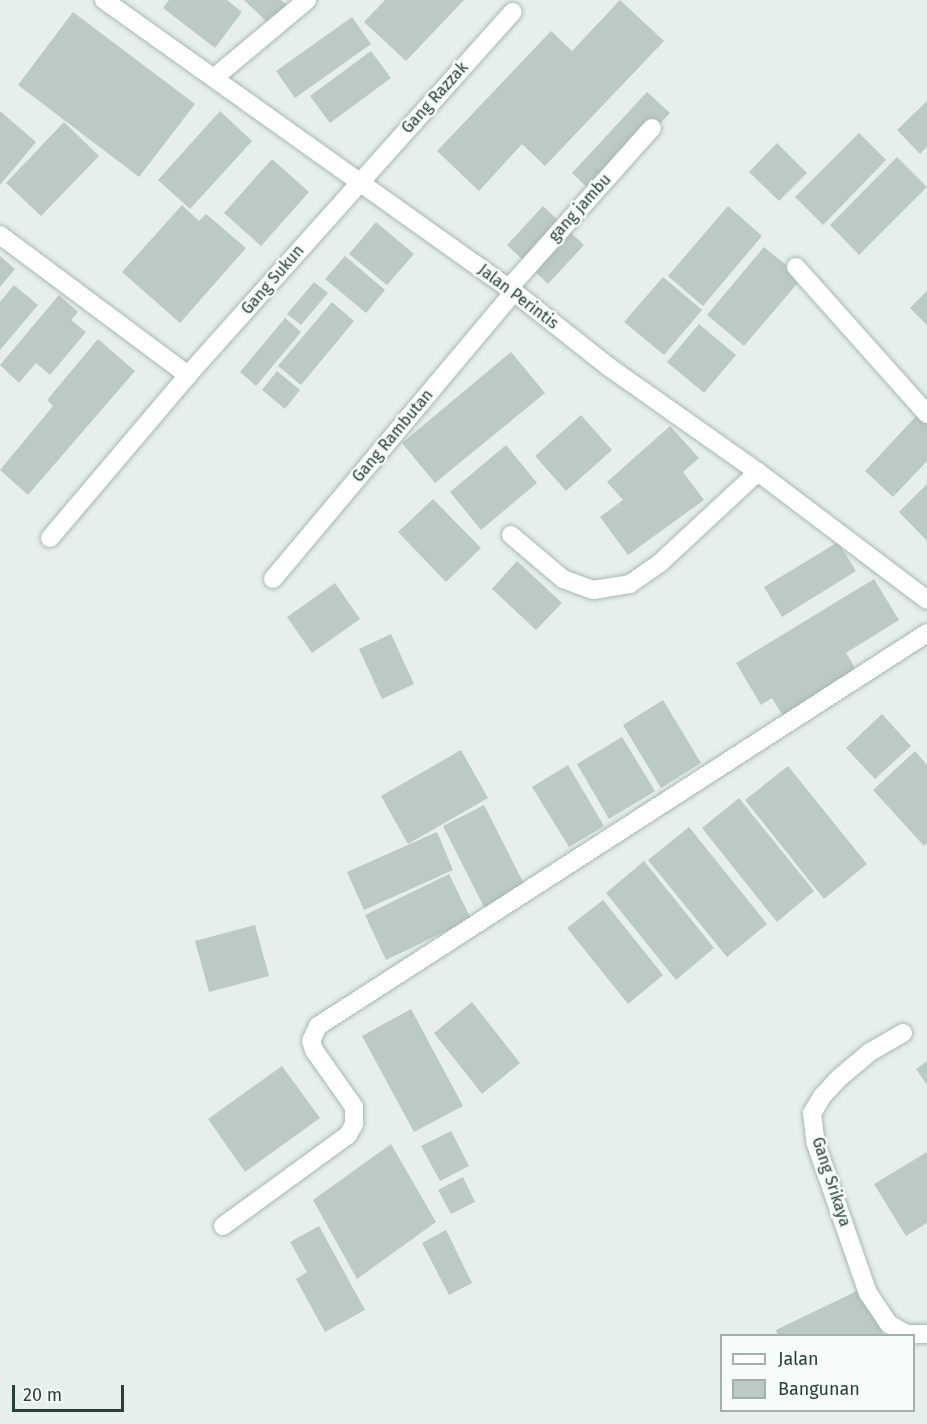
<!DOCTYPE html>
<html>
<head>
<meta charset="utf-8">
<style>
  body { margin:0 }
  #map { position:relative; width:927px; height:1424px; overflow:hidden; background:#e6efeb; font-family:"Fira Sans",sans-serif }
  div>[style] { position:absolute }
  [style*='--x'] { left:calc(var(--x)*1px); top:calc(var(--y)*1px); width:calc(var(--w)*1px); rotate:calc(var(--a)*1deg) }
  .building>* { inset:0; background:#bbcac4 }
  .roads { filter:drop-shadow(0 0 2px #a8b8b2) drop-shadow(0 0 2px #a8b8b2) }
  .minor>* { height:18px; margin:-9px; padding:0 9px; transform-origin:9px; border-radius:9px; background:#fff }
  span { translate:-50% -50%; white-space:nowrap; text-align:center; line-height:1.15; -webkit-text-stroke:5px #f7fbf9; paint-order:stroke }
  .street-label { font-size:16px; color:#24423a }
  .legend { position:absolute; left:720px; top:1334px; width:195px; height:78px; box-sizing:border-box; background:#f7fbf9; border:2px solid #a3b1ad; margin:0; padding:8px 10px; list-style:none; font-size:18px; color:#24423a }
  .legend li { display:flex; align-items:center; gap:12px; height:30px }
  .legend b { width:30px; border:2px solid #a3b1ad }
  .scale { position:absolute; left:12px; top:1385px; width:112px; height:27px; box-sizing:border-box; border:3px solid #24423a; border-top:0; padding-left:8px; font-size:18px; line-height:21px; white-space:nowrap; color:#24423a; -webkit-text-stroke:4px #f7fbf9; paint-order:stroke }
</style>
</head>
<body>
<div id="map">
  <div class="building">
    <i style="clip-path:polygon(169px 0,227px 0,242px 12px,215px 48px,163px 8px)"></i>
    <i style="clip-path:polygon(244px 0,281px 0,288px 6px,270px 25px)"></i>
    <i style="clip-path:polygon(385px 0,464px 0,406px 61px,364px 22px)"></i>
    <i style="clip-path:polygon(620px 0,664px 41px,545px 166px,522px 144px,479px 191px,437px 151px,551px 31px,572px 51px)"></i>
    <i style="clip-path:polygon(73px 12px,195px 104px,139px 177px,18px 85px)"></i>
    <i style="clip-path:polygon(352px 17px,371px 44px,295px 98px,276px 71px)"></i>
    <i style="clip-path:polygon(371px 51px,391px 78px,330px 123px,310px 96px)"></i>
    <i style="clip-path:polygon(647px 92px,670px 113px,594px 194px,572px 173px)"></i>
    <i style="clip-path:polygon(927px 101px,927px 147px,920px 154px,897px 130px)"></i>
    <i style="clip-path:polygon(0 111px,36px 142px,0 185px)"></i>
    <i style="clip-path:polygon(220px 111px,252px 141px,190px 209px,158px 180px)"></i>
    <i style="clip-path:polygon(64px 122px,99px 156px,41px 216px,6px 183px)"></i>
    <i style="clip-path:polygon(859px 133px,886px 160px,823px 225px,795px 197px)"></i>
    <i style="clip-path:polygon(777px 143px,807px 173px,779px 201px,749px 172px)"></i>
    <i style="clip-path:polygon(897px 157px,927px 187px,859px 255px,830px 225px)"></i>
    <i style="clip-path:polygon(272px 159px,309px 192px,261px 246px,224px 213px)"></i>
    <i style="clip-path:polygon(182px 205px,199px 221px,206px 214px,246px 248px,180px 323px,122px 272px)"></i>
    <i style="clip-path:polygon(543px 206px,584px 245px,548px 284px,507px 245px)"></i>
    <i style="clip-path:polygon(728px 206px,762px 236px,703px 306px,668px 276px)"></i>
    <i style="clip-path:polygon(376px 222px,414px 254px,387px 285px,349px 254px)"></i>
    <i style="clip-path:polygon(764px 247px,802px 278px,744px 346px,707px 315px)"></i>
    <i style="clip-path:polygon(0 256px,15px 269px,0 287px)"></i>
    <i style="clip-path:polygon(345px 256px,385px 290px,366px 313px,325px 279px)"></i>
    <i style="clip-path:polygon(663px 277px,702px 310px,664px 355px,624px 322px)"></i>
    <i style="clip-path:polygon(314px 282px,328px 293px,301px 325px,287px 314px)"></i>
    <i style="clip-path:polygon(14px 285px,38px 305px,0 350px,0 302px)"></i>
    <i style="clip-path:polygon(927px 291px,927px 325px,910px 308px)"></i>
    <i style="clip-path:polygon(59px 295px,78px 312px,71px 320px,86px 332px,50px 375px,36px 363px,19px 383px,0 365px)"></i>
    <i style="clip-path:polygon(332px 302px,354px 321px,301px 385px,278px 366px)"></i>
    <i style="clip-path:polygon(285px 318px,301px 332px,256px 386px,240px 372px)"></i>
    <i style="clip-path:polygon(699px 324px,736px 355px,704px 393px,667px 362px)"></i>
    <i style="clip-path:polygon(98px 339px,135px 371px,28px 495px,0 470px,53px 406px,47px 400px)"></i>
    <i style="clip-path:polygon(511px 352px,545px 393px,435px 483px,402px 443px)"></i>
    <i style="clip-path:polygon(277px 371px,300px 390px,285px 409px,262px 390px)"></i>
    <i style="clip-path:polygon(919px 413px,927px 420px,927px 461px,893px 497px,865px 471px)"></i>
    <i style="clip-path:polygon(581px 415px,612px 450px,566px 491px,535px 456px)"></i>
    <i style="clip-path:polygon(670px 426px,699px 458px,683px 472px,704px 500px,628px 555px,600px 517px,623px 500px,607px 482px)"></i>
    <i style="clip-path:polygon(506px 445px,537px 483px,481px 530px,450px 492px)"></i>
    <i style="clip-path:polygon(927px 484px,927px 541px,899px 512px)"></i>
    <i style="clip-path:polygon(433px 499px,481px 548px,446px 582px,398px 532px)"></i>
    <i style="clip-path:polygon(838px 542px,856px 571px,782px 617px,764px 587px)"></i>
    <i style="clip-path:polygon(517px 561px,562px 603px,536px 630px,492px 589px)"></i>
    <i style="clip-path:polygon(874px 579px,899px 620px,846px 653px,857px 671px,783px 716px,772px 698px,761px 705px,736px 663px)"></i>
    <i style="clip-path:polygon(335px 583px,360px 619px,312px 653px,287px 617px)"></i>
    <i style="clip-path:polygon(391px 634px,414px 684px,382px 699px,359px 649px)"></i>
    <i style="clip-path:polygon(663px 700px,701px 763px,661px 788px,623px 725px)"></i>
    <i style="clip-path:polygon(882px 714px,911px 746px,875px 779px,846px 748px)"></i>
    <i style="clip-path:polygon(622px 737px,655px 791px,609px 819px,577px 764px)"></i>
    <i style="clip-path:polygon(461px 750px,488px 798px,408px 844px,381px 796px)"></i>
    <i style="clip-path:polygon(915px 751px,927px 765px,927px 843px,924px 846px,873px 790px)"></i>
    <i style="clip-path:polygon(568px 765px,604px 826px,569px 847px,532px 787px)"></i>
    <i style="clip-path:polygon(788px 766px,867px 864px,824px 899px,745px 800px)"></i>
    <i style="clip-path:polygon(739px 798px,814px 891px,777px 922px,702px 828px)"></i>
    <i style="clip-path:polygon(484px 805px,525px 886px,484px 907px,443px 826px)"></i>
    <i style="clip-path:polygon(689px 827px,767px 924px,727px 957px,648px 860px)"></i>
    <i style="clip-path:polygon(437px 832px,453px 870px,364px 910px,347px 872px)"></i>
    <i style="clip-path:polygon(644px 861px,714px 948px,676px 980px,606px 893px)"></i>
    <i style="clip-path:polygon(449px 874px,471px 919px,386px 960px,365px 915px)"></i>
    <i style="clip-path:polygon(603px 900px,663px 975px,628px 1004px,567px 928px)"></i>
    <i style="clip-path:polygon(255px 925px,269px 976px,209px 992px,195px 941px)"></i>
    <i style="clip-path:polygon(472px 1002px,520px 1063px,482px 1094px,434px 1033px)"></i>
    <i style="clip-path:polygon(411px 1009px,463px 1106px,414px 1132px,362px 1036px)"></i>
    <i style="clip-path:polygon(927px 1061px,927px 1085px,916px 1069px)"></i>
    <i style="clip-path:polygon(282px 1066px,320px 1118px,245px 1172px,208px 1119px)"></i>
    <i style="clip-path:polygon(451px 1131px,469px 1166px,440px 1181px,421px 1146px)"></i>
    <i style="clip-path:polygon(391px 1144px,436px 1222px,357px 1279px,313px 1200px)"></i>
    <i style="clip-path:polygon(927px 1152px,927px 1223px,906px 1236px,874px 1184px)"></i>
    <i style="clip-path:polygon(463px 1177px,475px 1202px,451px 1214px,438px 1190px)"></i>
    <i style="clip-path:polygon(319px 1226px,365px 1310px,325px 1332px,296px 1279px,307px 1272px,290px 1242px)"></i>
    <i style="clip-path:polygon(446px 1230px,472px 1283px,449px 1295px,422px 1243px)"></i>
    <i style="clip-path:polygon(861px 1289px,884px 1336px,778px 1336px,776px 1330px)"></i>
  </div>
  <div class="roads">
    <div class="minor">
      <i style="--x:104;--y:0;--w:503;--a:35.46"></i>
      <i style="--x:514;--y:292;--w:121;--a:38.3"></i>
      <i style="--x:609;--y:367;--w:182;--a:35.2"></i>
      <i style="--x:758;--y:472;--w:212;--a:37.1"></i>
      <i style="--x:215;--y:77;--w:120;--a:-39.9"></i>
      <i style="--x:0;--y:235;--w:234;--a:36.7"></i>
      <i style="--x:188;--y:375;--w:487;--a:-48.2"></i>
      <i style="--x:796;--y:267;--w:197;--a:48.3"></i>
      <i style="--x:508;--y:289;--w:216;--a:-48.2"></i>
      <i style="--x:511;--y:535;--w:68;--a:40.2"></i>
      <i style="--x:563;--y:579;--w:32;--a:20"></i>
      <i style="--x:593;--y:590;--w:37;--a:-9"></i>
      <i style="--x:630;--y:584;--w:38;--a:-35"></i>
      <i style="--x:661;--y:562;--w:132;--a:-42.9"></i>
      <i style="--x:50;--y:538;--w:214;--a:-49.7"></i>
      <i style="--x:273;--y:579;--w:375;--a:-50"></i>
      <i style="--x:903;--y:1033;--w:38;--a:150"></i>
      <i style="--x:870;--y:1052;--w:39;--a:140"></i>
      <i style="--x:840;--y:1077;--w:25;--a:133"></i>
      <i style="--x:823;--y:1095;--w:21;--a:121"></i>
      <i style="--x:812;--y:1113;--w:31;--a:83"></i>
      <i style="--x:816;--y:1144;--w:158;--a:70.8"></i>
      <i style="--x:868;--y:1293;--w:37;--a:56"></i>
      <i style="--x:889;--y:1324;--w:20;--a:30"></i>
      <i style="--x:906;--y:1334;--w:21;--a:0"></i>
      <i style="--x:223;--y:1226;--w:155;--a:-36.1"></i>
      <i style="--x:348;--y:1135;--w:13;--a:-61"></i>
      <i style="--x:354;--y:1124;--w:17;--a:-90"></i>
      <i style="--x:354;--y:1107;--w:70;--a:-125.1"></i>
      <i style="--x:314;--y:1050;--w:9;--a:-108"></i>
      <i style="--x:311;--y:1041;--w:17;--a:-65"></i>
      <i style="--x:318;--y:1026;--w:725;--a:-32.83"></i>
    </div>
  </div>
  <div class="street-label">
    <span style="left:435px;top:98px;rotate:-48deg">Gang Razzak</span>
    <span style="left:580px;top:208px;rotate:-48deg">gang jambu</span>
    <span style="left:273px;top:280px;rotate:-49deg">Gang Sukun</span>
    <span style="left:518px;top:297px;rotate:37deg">Jalan Perintis</span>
    <span style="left:393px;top:436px;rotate:-50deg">Gang Rambutan</span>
    <span style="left:831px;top:1182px;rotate:72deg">Gang Srikaya</span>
  </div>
  <ul class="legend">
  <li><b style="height:8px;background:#fff"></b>Jalan</li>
  <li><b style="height:16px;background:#bbcac4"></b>Bangunan</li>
  </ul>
  <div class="scale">20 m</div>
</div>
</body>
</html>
